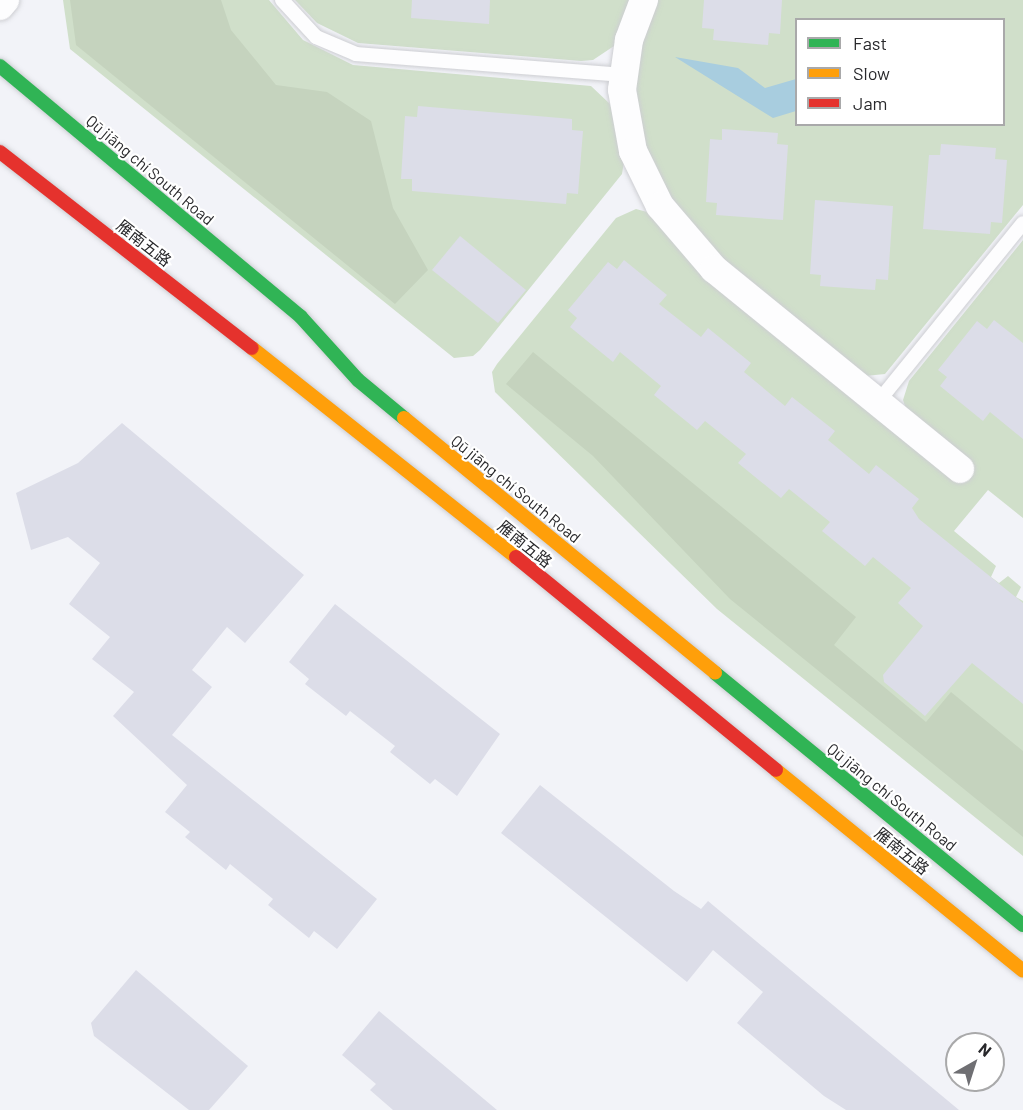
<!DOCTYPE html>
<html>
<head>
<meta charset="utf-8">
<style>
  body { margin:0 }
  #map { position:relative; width:1023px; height:1110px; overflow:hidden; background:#f2f3f8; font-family:Barlow,"Noto Sans SC",sans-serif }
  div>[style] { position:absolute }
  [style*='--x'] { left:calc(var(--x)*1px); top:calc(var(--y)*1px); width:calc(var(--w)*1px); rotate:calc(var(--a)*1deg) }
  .green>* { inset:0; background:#d0dfca }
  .forest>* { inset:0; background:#c5d3be }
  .water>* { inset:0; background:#a8cddf }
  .building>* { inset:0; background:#dcdde8 }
  .roads { filter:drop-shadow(0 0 2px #cdced2) drop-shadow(0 0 2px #cdced2) }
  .lane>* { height:14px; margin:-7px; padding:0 7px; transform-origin:7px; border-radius:7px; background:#fdfdfe }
  .street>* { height:28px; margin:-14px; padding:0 14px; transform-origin:14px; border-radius:14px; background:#fdfdfe }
  .fast>* { height:14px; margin:-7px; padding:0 7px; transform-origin:7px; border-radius:7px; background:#30b455 }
  .slow>* { height:14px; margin:-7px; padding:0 7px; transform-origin:7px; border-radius:7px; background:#ff9f0a }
  .jam>* { height:14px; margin:-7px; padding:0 7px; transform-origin:7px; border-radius:7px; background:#e5322d }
  span { translate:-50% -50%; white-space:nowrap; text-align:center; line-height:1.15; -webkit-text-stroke:4.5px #fff; paint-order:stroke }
  .street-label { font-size:16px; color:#28282b }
  .legend { position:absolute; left:795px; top:18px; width:210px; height:108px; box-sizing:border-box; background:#fff; border:2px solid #a9a9aa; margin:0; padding:8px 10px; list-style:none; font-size:18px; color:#28282b }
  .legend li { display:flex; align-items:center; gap:12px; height:30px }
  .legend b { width:30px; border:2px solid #a9a9aa }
  .north { position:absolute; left:945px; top:1032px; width:60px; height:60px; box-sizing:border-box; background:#fff; border:2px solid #a9a9aa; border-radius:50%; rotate:39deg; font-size:16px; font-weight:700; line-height:24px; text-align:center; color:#28282b }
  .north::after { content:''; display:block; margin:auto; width:21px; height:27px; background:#6f6f73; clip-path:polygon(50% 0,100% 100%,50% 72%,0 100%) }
</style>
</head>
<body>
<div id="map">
  <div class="green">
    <i style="clip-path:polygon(63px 0,269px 0,303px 40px,353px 65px,591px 86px,610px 104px,624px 162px,622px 174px,480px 350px,473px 356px,454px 358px,70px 49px)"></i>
    <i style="clip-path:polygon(295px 0,632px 0,614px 46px,593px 60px,581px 61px,358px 43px,317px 23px)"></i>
    <i style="clip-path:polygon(evenodd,656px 0,1023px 0,1023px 205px,885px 374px,865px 376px,723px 262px,656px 178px,635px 114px,636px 57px,656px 0,796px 20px,1004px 20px,1004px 124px,796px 124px,796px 20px)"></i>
    <i style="clip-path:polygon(636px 209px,647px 212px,906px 409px,903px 400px,909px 381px,1023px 240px,1023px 518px,988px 490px,954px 531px,996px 566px,991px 577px,999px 583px,1008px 576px,1021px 587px,1016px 597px,1023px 601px,1023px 856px,717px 609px,495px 392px,492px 372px,497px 364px,616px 218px)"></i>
  </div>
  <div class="forest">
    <i style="clip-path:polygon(70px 0,221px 0,231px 30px,276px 85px,327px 92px,371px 121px,393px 208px,428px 270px,395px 304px,76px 45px)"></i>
    <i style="clip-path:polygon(533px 352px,856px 617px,834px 645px,926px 722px,951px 692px,1023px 751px,1023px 837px,730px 599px,593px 456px,506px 384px)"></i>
  </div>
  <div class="water">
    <i style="clip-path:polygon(675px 57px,738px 68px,765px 88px,796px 79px,796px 111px,773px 118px)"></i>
  </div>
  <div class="building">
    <i style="clip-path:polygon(412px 0,490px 0,489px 24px,411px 18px)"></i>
    <i style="clip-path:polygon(704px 0,782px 0,780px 34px,769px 33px,768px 45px,713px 40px,714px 29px,702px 28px)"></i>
    <i style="clip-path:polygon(418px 106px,572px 119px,572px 130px,583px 131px,578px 194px,567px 193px,566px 204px,412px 191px,412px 179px,401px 179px,405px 116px,417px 117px)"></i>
    <i style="clip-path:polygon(722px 129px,778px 133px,777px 144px,788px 145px,783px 220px,716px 215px,717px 203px,706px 202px,710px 139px,722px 140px)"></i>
    <i style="clip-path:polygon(941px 144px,996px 148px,995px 159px,1007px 160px,1002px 223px,991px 222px,990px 234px,923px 229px,929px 155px,940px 155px)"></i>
    <i style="clip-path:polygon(815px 200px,893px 206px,888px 280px,876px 279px,875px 290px,820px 286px,821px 275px,810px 274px)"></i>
    <i style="clip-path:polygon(460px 236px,526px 290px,498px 323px,432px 270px)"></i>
    <i style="clip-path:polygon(624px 260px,667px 295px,659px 304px,701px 337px,708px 328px,751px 363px,744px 372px,785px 406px,792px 397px,835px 431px,828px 440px,869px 474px,876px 465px,919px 499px,912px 508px,919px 519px,1023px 603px,1023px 704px,972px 663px,925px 716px,884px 682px,883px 675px,923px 626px,898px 603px,911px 588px,873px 557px,865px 566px,822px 531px,830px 522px,789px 489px,781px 498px,738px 463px,746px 454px,705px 421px,697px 430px,654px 395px,661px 386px,620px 352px,613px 362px,570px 327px,577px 318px,568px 310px,608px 262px,617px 269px)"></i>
    <i style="clip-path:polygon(994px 320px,1023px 343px,1023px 439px,990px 412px,983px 421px,940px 386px,947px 377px,938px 370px,977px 321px,987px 329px)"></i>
    <i style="clip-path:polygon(122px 423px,304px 575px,245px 643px,227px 627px,192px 670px,212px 687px,172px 735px,377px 899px,337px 949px,314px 931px,309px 938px,268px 905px,273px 899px,230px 864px,226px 870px,185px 837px,190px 832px,165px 812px,187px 785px,113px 716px,134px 692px,92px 659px,110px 637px,69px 604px,100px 563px,68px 537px,31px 550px,16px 493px,78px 463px)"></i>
    <i style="clip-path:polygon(335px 604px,500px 734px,457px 796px,435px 779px,430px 784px,390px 752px,395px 746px,350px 711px,346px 716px,305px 684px,309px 679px,289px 662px)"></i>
    <i style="clip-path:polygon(540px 785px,674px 891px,701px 909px,708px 901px,959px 1110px,846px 1110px,824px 1096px,737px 1023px,763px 992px,713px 950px,687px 982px,501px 833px)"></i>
    <i style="clip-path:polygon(136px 970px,248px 1066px,209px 1110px,189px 1110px,94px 1036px,91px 1023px)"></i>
    <i style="clip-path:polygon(379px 1011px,441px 1063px,497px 1110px,393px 1110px,370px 1090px,376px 1084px,342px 1055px)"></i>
  </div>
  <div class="roads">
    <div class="lane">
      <i style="--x:282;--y:0;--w:50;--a:47.4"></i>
      <i style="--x:316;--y:37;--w:43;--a:23"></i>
      <i style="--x:356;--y:54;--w:268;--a:4.5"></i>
      <i style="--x:878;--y:402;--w:230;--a:-51"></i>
    </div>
    <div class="street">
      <i style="--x:644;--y:0;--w:43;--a:110.6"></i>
      <i style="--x:629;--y:40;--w:50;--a:98"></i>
      <i style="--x:622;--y:90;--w:62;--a:79.8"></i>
      <i style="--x:633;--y:151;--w:61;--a:63.9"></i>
      <i style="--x:660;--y:206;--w:83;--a:49.4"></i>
      <i style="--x:714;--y:269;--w:317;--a:39.1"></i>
      <i style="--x:0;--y:6;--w:8;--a:-50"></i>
    </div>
    <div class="fast">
      <i style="--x:0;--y:66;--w:391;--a:39.8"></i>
      <i style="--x:300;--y:316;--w:86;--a:47.8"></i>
      <i style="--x:358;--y:380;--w:60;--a:39.6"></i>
      <i style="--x:715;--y:673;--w:398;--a:39.3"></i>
    </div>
    <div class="slow">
      <i style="--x:252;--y:348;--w:337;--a:38.4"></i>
      <i style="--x:404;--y:418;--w:402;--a:39.3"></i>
      <i style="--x:776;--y:770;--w:318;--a:39.1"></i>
    </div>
    <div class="jam">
      <i style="--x:0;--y:152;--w:319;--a:37.9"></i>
      <i style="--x:516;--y:557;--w:336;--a:39.3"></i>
    </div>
  </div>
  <div class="street-label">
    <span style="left:150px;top:170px;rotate:40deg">Qū jiāng chí South Road</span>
    <span style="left:144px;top:243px;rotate:38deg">雁南五路</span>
    <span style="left:516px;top:489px;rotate:39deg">Qū jiāng chí South Road</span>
    <span style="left:525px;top:544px;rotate:39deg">雁南五路</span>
    <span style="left:892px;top:797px;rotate:39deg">Qū jiāng chí South Road</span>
    <span style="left:902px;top:851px;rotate:39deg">雁南五路</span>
  </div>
  <ul class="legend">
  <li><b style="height:8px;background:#30b455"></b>Fast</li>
  <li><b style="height:8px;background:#ff9f0a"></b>Slow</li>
  <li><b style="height:8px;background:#e5322d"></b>Jam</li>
  </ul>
  <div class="north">N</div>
</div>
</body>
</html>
